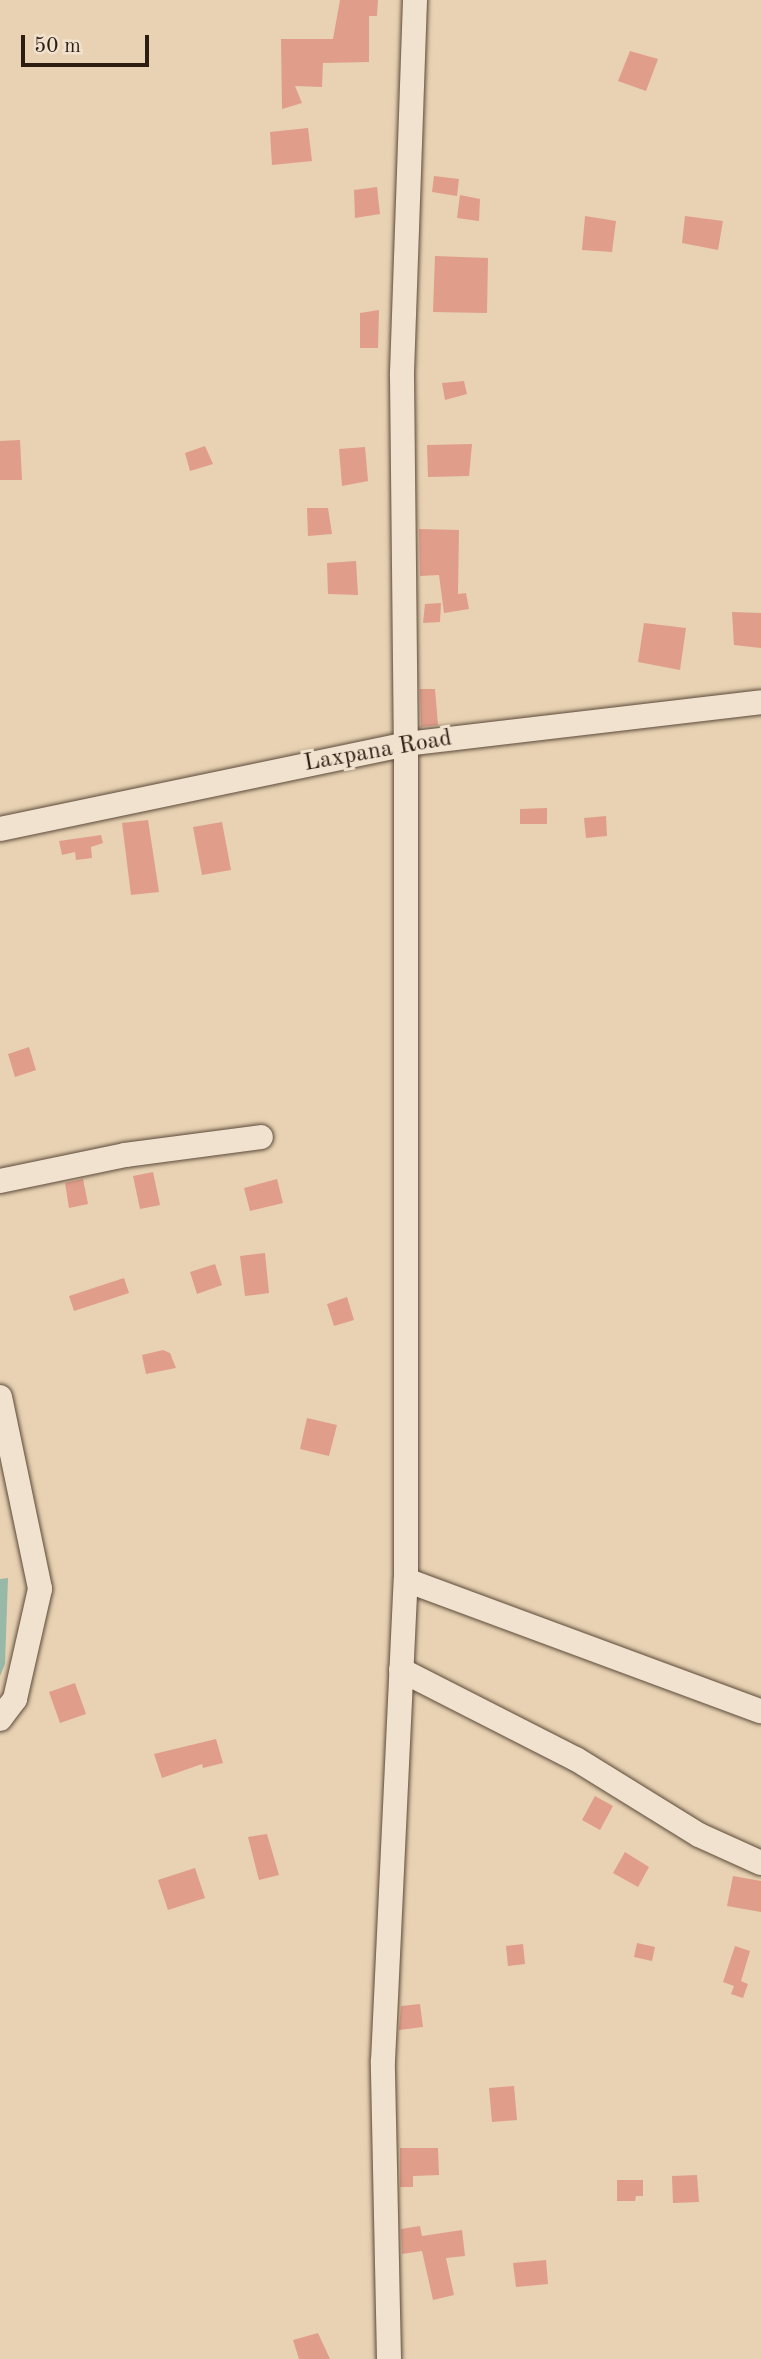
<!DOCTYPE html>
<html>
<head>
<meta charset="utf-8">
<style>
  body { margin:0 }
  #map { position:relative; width:761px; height:2359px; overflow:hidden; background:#e8d2b3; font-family:"Old Standard TT",serif }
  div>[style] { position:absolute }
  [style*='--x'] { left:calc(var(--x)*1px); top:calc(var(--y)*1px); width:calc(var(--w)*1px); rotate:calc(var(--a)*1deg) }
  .water>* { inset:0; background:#98b8a8 }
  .building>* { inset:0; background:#e09d8a }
  .roads { filter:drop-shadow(0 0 2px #5c4a3a) drop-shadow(0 0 2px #5c4a3a) }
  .minor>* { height:24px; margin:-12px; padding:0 12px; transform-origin:12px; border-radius:12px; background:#f0e2ce }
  span { translate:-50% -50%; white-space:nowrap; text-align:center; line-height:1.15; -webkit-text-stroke:6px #f0e2ce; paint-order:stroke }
  .street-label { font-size:24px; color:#2d1c11 }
  .scale { position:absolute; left:21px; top:35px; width:128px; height:32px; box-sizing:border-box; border:4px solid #2d1c11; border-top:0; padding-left:9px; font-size:21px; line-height:24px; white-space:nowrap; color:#2d1c11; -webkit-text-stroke:5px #f0e2ce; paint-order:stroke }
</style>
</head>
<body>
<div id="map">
  <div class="water">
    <i style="clip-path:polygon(8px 1578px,5px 1664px,0 1676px,0 1579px)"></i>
  </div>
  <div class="building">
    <i style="clip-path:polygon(340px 0,378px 0,377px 16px,369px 16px,369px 62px,323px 63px,322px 87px,295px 86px,302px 103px,282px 109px,281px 39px,333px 39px)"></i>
    <i style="clip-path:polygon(630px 51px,658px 59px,646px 91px,618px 81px)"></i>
    <i style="clip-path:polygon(308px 128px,312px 161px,272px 165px,270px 132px)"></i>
    <i style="clip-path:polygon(434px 176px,459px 179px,457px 196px,432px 192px)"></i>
    <i style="clip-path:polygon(377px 187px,380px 214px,355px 218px,354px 190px)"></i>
    <i style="clip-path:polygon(460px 195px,480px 199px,479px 221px,457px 218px)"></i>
    <i style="clip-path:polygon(585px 216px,616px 221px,612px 252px,582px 250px)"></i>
    <i style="clip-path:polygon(685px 216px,723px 221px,718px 250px,682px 243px)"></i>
    <i style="clip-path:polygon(435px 256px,488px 258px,487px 313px,433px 312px)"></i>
    <i style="clip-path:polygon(379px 310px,378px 348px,360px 348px,360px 313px)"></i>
    <i style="clip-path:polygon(464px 381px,467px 394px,445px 400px,442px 383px)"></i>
    <i style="clip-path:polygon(20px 440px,22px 480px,0 480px,0 441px)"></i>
    <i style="clip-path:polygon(472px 444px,469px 476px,428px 477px,427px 445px)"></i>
    <i style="clip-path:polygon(205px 446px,213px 464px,190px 471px,185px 453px)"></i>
    <i style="clip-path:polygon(365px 447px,368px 481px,342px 486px,339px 449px)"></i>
    <i style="clip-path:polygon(307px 508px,328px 508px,332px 534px,308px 536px)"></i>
    <i style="clip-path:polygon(419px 529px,459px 530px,458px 594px,466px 593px,469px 609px,444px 613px,439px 575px,420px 576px)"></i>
    <i style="clip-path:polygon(356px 561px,358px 595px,328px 594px,327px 563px)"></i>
    <i style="clip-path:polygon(441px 603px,440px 622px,423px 623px,425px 604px)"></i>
    <i style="clip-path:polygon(732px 612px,761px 613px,761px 648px,734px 645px)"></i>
    <i style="clip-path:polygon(644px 623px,686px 628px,680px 670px,638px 662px)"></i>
    <i style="clip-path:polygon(420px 689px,435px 689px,438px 725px,421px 727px)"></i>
    <i style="clip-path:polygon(547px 808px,547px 824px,520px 824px,520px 809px)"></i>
    <i style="clip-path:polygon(606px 816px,607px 836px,586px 838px,584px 818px)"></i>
    <i style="clip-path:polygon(148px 820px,159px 892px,131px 895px,122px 823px)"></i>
    <i style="clip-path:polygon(222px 822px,231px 870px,202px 875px,193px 827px)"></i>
    <i style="clip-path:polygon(101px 835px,103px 843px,91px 847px,92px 858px,76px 860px,75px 852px,62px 855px,59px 841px)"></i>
    <i style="clip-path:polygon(29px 1047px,36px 1070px,15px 1077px,8px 1054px)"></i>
    <i style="clip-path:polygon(153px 1172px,160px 1205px,140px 1209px,133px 1176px)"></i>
    <i style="clip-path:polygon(83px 1179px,88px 1204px,69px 1208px,65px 1183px)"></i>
    <i style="clip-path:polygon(277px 1179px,283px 1203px,250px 1211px,244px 1188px)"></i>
    <i style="clip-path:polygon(265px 1253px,269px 1293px,245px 1296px,240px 1256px)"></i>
    <i style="clip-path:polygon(215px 1264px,222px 1285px,197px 1294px,190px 1272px)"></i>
    <i style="clip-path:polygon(124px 1278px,129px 1293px,74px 1311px,69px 1296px)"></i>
    <i style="clip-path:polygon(347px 1297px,354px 1320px,334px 1326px,327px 1304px)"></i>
    <i style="clip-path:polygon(163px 1350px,170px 1353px,176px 1368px,146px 1374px,142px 1355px)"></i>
    <i style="clip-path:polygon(307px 1418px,337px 1425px,329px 1456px,300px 1449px)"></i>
    <i style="clip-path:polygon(75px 1683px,86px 1714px,60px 1723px,49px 1692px)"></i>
    <i style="clip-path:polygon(216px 1739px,223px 1763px,203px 1768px,202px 1764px,162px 1778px,154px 1754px)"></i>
    <i style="clip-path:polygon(595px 1796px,613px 1806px,600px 1830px,582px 1820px)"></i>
    <i style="clip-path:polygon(267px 1834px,279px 1875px,259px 1880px,248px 1837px)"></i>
    <i style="clip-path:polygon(625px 1852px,649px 1867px,638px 1887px,613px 1873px)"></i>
    <i style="clip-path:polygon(195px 1868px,205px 1898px,168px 1910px,158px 1880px)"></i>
    <i style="clip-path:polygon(733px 1876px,761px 1881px,761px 1912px,727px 1906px)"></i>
    <i style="clip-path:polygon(637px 1943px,655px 1947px,652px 1961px,634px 1957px)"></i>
    <i style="clip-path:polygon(523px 1944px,525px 1964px,508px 1966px,506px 1946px)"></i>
    <i style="clip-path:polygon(735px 1946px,750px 1951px,741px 1981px,748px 1984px,743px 1998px,731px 1994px,734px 1986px,723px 1982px)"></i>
    <i style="clip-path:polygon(420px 2004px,423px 2027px,399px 2030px,401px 2006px)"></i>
    <i style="clip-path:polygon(514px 2086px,517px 2120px,492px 2122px,489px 2088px)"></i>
    <i style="clip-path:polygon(400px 2148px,438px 2148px,439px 2175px,413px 2176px,413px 2187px,400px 2187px)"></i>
    <i style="clip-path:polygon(697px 2175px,699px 2202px,673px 2203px,672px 2176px)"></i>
    <i style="clip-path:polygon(617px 2180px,643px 2180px,643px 2196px,636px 2196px,635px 2201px,617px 2201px)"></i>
    <i style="clip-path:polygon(420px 2226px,422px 2236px,462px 2230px,465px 2256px,446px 2258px,454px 2295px,433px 2300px,422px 2251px,402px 2254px,401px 2229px)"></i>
    <i style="clip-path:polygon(546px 2260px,548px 2284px,516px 2287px,513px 2263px)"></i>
    <i style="clip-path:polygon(318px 2333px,330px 2359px,299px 2359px,293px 2340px)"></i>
  </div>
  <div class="roads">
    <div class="minor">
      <i style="--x:415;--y:0;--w:376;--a:92"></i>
      <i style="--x:402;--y:376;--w:368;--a:89.4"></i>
      <i style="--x:406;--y:744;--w:836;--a:90"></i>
      <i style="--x:406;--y:1580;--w:378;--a:20.3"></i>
      <i style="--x:0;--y:829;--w:415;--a:-11.8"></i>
      <i style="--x:406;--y:744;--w:357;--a:-6.7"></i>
      <i style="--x:0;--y:1181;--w:128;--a:-11.7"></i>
      <i style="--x:125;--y:1155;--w:137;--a:-7.5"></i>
      <i style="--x:0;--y:1397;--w:196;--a:78.2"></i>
      <i style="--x:40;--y:1589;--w:113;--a:102.8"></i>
      <i style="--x:15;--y:1699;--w:25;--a:127"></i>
      <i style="--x:401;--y:1670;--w:196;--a:27"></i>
      <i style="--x:576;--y:1759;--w:145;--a:31.7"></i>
      <i style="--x:699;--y:1835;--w:68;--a:24.3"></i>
      <i style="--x:389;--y:2359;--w:298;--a:-91.2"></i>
      <i style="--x:383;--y:2061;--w:482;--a:-87.3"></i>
    </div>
  </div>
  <div class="street-label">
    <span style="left:378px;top:752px;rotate:-10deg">Laxpana Road</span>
  </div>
  <div class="scale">50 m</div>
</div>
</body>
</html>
